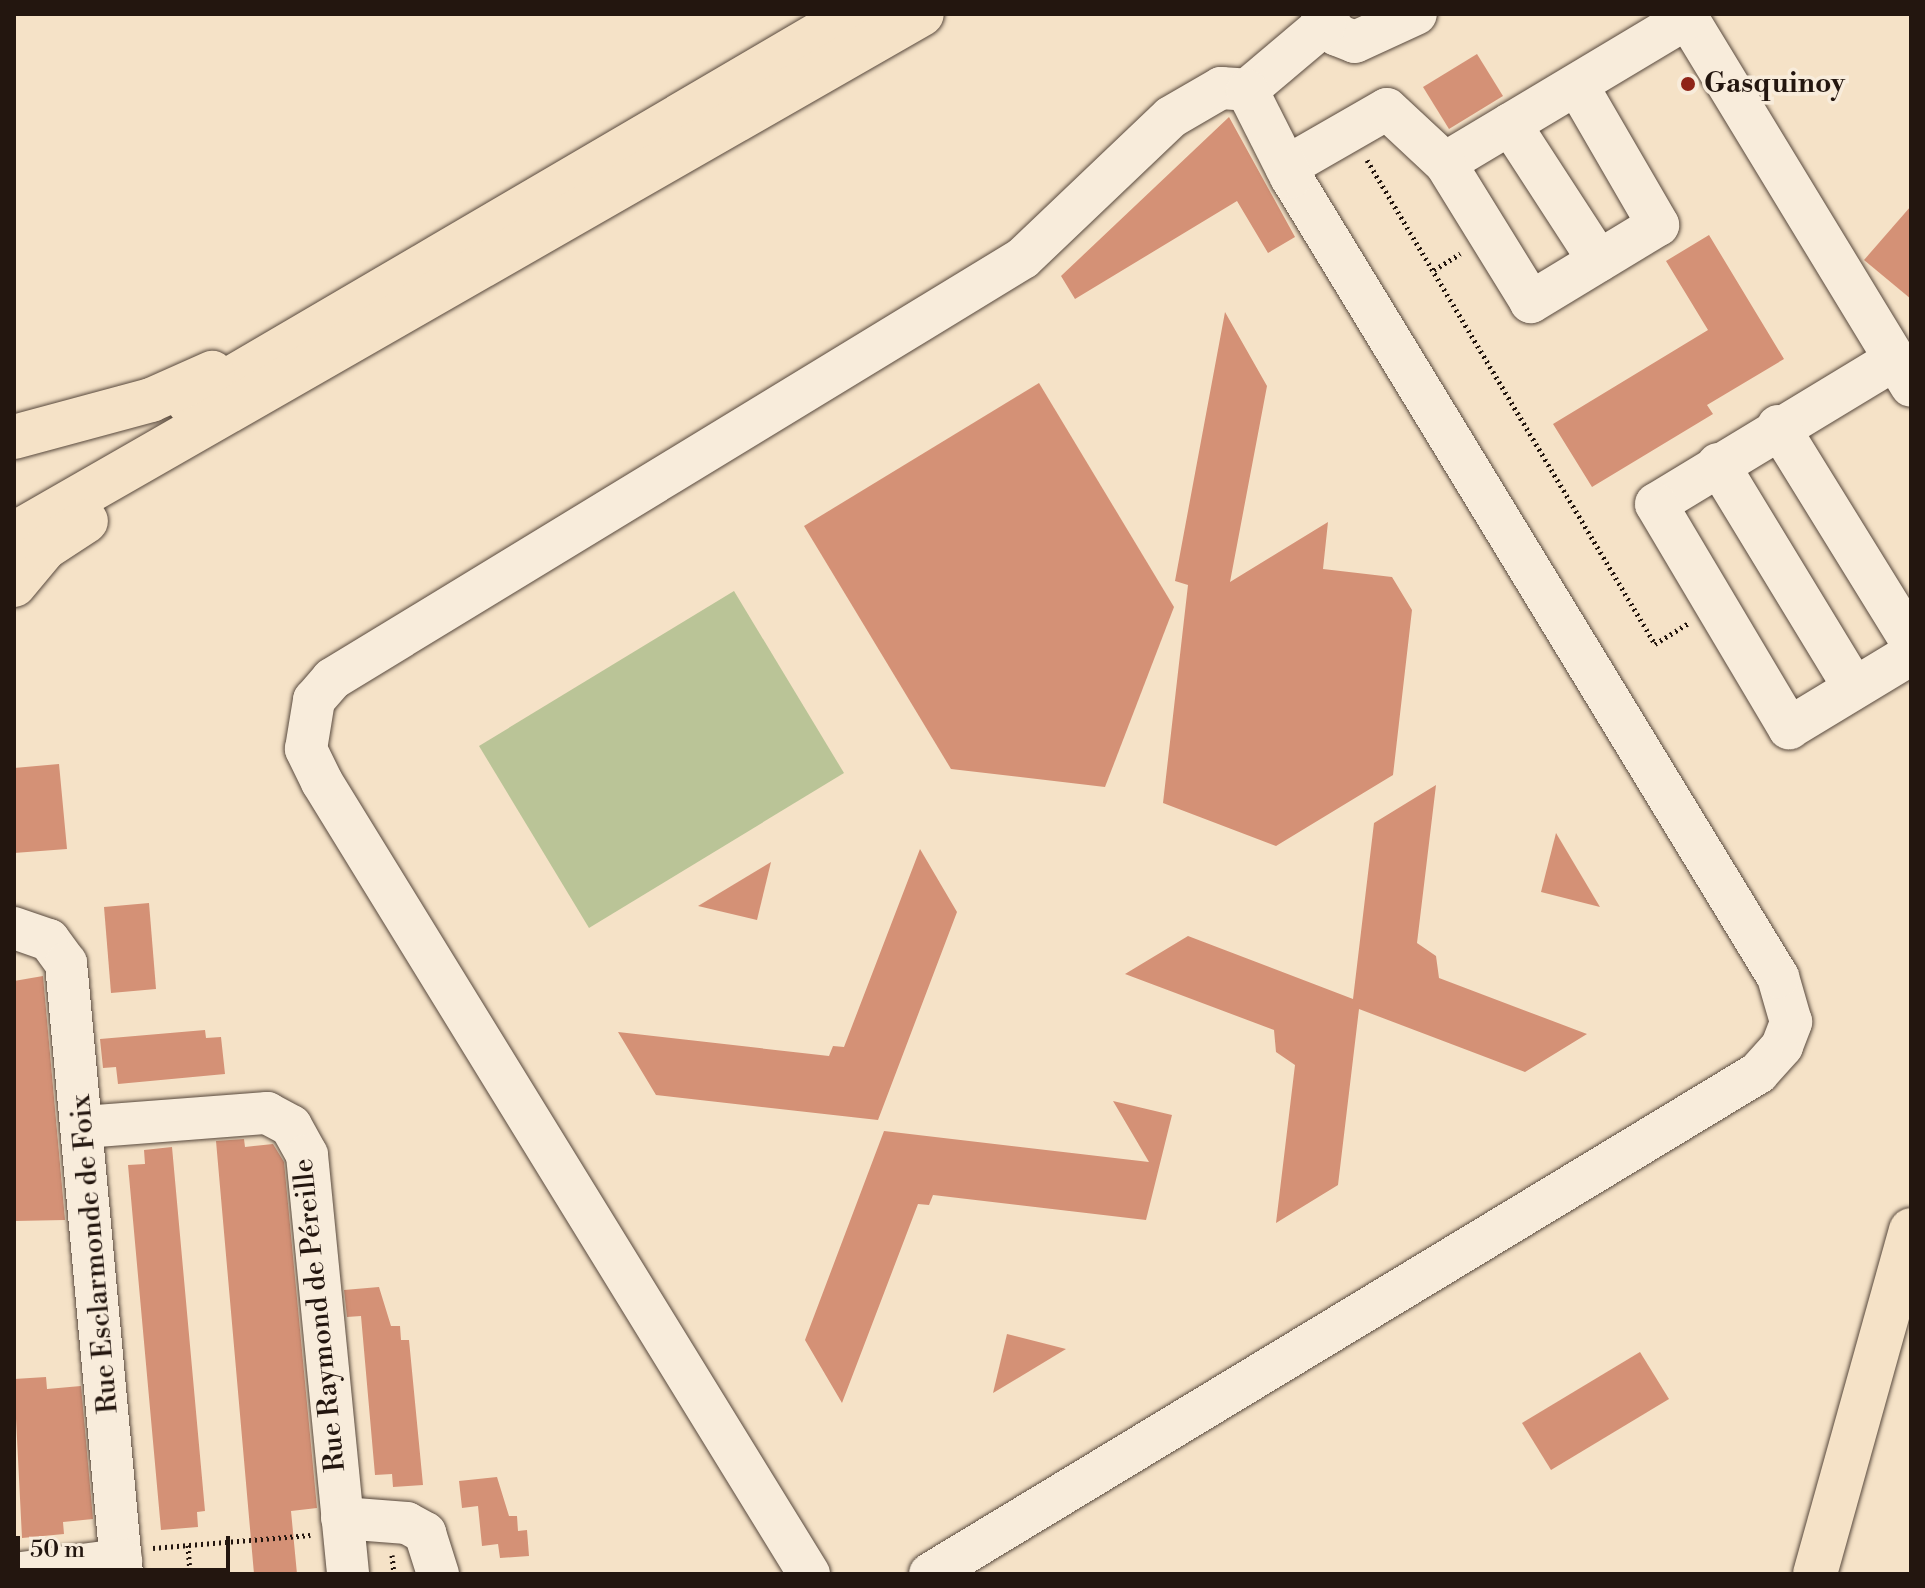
<!DOCTYPE html>
<html>
<head>
<meta charset="utf-8">
<style>
  body { margin:0 }
  #map { position:relative; width:1925px; height:1588px; overflow:hidden; background:#f5e2c7; font-family:"Libre Bodoni",serif }
  div>[style] { position:absolute }
  [style*='--x'] { left:calc(var(--x)*1px); top:calc(var(--y)*1px); width:calc(var(--w)*1px); rotate:calc(var(--a)*1deg) }
  .green>* { inset:0; background:#bac497 }
  .building>* { inset:0; background:#d49176 }
  .path>* { height:5px; margin-top:-2.5px; transform-origin:0; background:repeating-linear-gradient(90deg,#23160f 0 2px,transparent 0 6px) }
  .roads { filter:drop-shadow(0 0 2px #58493d) drop-shadow(0 0 2px #58493d) }
  .minor>* { height:42px; margin:-21px; padding:0 21px; transform-origin:21px; border-radius:21px; background:#f8ecdb }
  .major>* { height:44px; margin:-22px; padding:0 22px; transform-origin:22px; border-radius:22px; background:#f5e2c7 }
  .highway>* { height:44px; margin:-22px; padding:0 22px; transform-origin:22px; border-radius:22px; background:#f5e2c7 }
  .dots>* { width:22px; height:22px; translate:-50% -50%; box-sizing:border-box; border:4px solid #f8ecdb; border-radius:50% }
  span { translate:-50% -50%; white-space:nowrap; text-align:center; line-height:1.15; -webkit-text-stroke:7px #f8ecdb; paint-order:stroke }
  .poi-label { font-size:28px; color:#23160f; font-weight:700 }
  .left { translate:0 -50%; text-align:left }
  .street-label { font-size:28px; color:#23160f }
  .frame { position:absolute; inset:0; border:16px solid #23160f; pointer-events:none }
  .scale { position:absolute; left:16px; top:1536px; width:214px; height:36px; box-sizing:border-box; border:4px solid #23160f; border-top:0; padding-left:10px; font-size:24px; line-height:28px; white-space:nowrap; color:#23160f; -webkit-text-stroke:6px #f8ecdb; paint-order:stroke }
</style>
</head>
<body>
<div id="map">
  <div class="green">
    <i style="clip-path:polygon(734px 591px,844px 773px,589px 928px,479px 746px)"></i>
  </div>
  <div class="building">
    <i style="clip-path:polygon(1477px 54px,1503px 96px,1449px 129px,1423px 87px)"></i>
    <i style="clip-path:polygon(1229px 117px,1295px 237px,1268px 253px,1237px 201px,1075px 299px,1061px 276px)"></i>
    <i style="clip-path:polygon(1911px 206px,1911px 299px,1864px 260px)"></i>
    <i style="clip-path:polygon(1709px 235px,1784px 359px,1707px 405px,1713px 414px,1592px 487px,1553px 424px,1708px 330px,1666px 261px)"></i>
    <i style="clip-path:polygon(1225px 312px,1267px 386px,1230px 582px,1328px 522px,1323px 569px,1392px 577px,1412px 610px,1393px 775px,1276px 846px,1163px 803px,1188px 585px,1175px 581px)"></i>
    <i style="clip-path:polygon(1039px 383px,1174px 607px,1105px 787px,951px 769px,804px 526px)"></i>
    <i style="clip-path:polygon(59px 764px,67px 849px,14px 853px,14px 768px)"></i>
    <i style="clip-path:polygon(1436px 785px,1417px 943px,1436px 956px,1439px 978px,1587px 1034px,1525px 1072px,1359px 1009px,1338px 1185px,1276px 1223px,1295px 1065px,1276px 1052px,1274px 1030px,1125px 974px,1188px 936px,1353px 999px,1374px 823px)"></i>
    <i style="clip-path:polygon(1556px 833px,1600px 907px,1541px 892px)"></i>
    <i style="clip-path:polygon(920px 849px,957px 912px,878px 1120px,656px 1095px,618px 1032px,829px 1056px,833px 1046px,844px 1047px)"></i>
    <i style="clip-path:polygon(771px 862px,757px 920px,698px 906px)"></i>
    <i style="clip-path:polygon(149px 903px,156px 989px,111px 993px,104px 907px)"></i>
    <i style="clip-path:polygon(43px 976px,65px 1220px,14px 1221px,14px 981px)"></i>
    <i style="clip-path:polygon(205px 1030px,206px 1038px,221px 1037px,225px 1074px,118px 1084px,116px 1067px,103px 1068px,100px 1039px)"></i>
    <i style="clip-path:polygon(1113px 1101px,1172px 1115px,1146px 1220px,933px 1195px,929px 1205px,918px 1204px,842px 1403px,805px 1340px,884px 1131px,1149px 1162px)"></i>
    <i style="clip-path:polygon(244px 1139px,245px 1147px,273px 1144px,284px 1162px,317px 1508px,291px 1511px,297px 1574px,254px 1574px,216px 1141px)"></i>
    <i style="clip-path:polygon(172px 1147px,205px 1511px,197px 1512px,198px 1527px,161px 1530px,128px 1165px,145px 1164px,144px 1150px)"></i>
    <i style="clip-path:polygon(379px 1287px,391px 1326px,400px 1326px,401px 1340px,409px 1340px,423px 1485px,393px 1487px,392px 1474px,375px 1475px,361px 1316px,347px 1317px,344px 1290px)"></i>
    <i style="clip-path:polygon(1007px 1334px,1066px 1349px,993px 1393px)"></i>
    <i style="clip-path:polygon(1640px 1352px,1669px 1399px,1551px 1470px,1522px 1423px)"></i>
    <i style="clip-path:polygon(46px 1377px,47px 1389px,81px 1386px,93px 1519px,63px 1522px,64px 1534px,22px 1538px,14px 1379px)"></i>
    <i style="clip-path:polygon(497px 1477px,509px 1516px,517px 1516px,518px 1531px,527px 1530px,529px 1556px,500px 1558px,498px 1544px,482px 1546px,478px 1506px,462px 1508px,459px 1481px)"></i>
  </div>
  <div class="path">
    <i style="--x:1367;--y:160;--w:563;--a:59.25"></i>
    <i style="--x:1655;--y:644;--w:39;--a:-32"></i>
    <i style="--x:1434;--y:270;--w:31;--a:-32"></i>
    <i style="--x:188;--y:1545;--w:29;--a:86"></i>
    <i style="--x:153;--y:1548;--w:158;--a:-4.7"></i>
    <i style="--x:392;--y:1555;--w:19;--a:84"></i>
  </div>
  <div class="roads">
    <div class="minor">
      <i style="--x:1322;--y:14;--w:26;--a:54"></i>
      <i style="--x:1337;--y:35;--w:19;--a:21"></i>
      <i style="--x:1355;--y:42;--w:67;--a:-24.7"></i>
      <i style="--x:1685;--y:14;--w:435;--a:58.7"></i>
      <i style="--x:1577;--y:85;--w:162;--a:59.9"></i>
      <i style="--x:1658;--y:225;--w:149;--a:148.8"></i>
      <i style="--x:1531;--y:302;--w:163;--a:-121.7"></i>
      <i style="--x:1445;--y:163;--w:282;--a:-30.9"></i>
      <i style="--x:1510;--y:124;--w:163;--a:57"></i>
      <i style="--x:1286;--y:167;--w:116;--a:-29.9"></i>
      <i style="--x:1387;--y:109;--w:79;--a:43"></i>
      <i style="--x:1894;--y:360;--w:278;--a:148.8"></i>
      <i style="--x:1656;--y:504;--w:261;--a:59.3"></i>
      <i style="--x:1789;--y:728;--w:143;--a:-31.2"></i>
      <i style="--x:1778;--y:426;--w:253;--a:58.3"></i>
      <i style="--x:1718;--y:464;--w:262;--a:58.7"></i>
      <i style="--x:14;--y:928;--w:37;--a:19"></i>
      <i style="--x:49;--y:940;--w:29;--a:54"></i>
      <i style="--x:66;--y:963;--w:614;--a:84.76"></i>
      <i style="--x:84;--y:1127;--w:184;--a:-4.4"></i>
      <i style="--x:267;--y:1113;--w:27;--a:28"></i>
      <i style="--x:291;--y:1126;--w:33;--a:61"></i>
      <i style="--x:307;--y:1155;--w:421;--a:84.4"></i>
      <i style="--x:342;--y:1518;--w:65;--a:4.4"></i>
      <i style="--x:407;--y:1523;--w:21;--a:29"></i>
      <i style="--x:425;--y:1533;--w:43;--a:72.4"></i>
      <i style="--x:14;--y:1574;--w:108;--a:-7.5"></i>
      <i style="--x:809;--y:1574;--w:930;--a:-121.59"></i>
      <i style="--x:322;--y:782;--w:37;--a:-116"></i>
      <i style="--x:306;--y:749;--w:50;--a:-80.7"></i>
      <i style="--x:314;--y:700;--w:28;--a:-49"></i>
      <i style="--x:332;--y:679;--w:809;--a:-31.35"></i>
      <i style="--x:1023;--y:258;--w:204;--a:-43.6"></i>
      <i style="--x:1171;--y:117;--w:58;--a:-30.1"></i>
      <i style="--x:1221;--y:88;--w:26;--a:4"></i>
      <i style="--x:1247;--y:90;--w:102;--a:-40.2"></i>
      <i style="--x:930;--y:1574;--w:968;--a:-31.18"></i>
      <i style="--x:1758;--y:1073;--w:36;--a:-48"></i>
      <i style="--x:1782;--y:1046;--w:26;--a:-69"></i>
      <i style="--x:1791;--y:1022;--w:47;--a:-106.1"></i>
      <i style="--x:1778;--y:977;--w:937;--a:-121.33"></i>
      <i style="--x:1291;--y:177;--w:97;--a:-116.8"></i>
    </div>
    <div class="major">
      <i style="--x:1815;--y:1574;--w:357;--a:-74.4"></i>
    </div>
    <div class="highway">
      <i style="--x:189;--y:403;--w:770;--a:-30.36"></i>
      <i style="--x:14;--y:437;--w:142;--a:-15.1"></i>
      <i style="--x:151;--y:400;--w:67;--a:-23.9"></i>
      <i style="--x:14;--y:534;--w:1046;--a:-29.8"></i>
      <i style="--x:14;--y:585;--w:48;--a:-50"></i>
      <i style="--x:45;--y:548;--w:49;--a:-33.4"></i>
    </div>
  </div>
  <div class="dots">
    <i style="left:1688px;top:84px;background:#8f2418"></i>
  </div>
  <div class="poi-label">
    <span class="left" style="left:1704px;top:84px">Gasquinoy</span>
  </div>
  <div class="street-label">
    <span style="left:95px;top:1254px;rotate:-95deg">Rue Esclarmonde de Foix</span>
    <span style="left:320px;top:1315px;rotate:-96deg">Rue Raymond de Péreille</span>
  </div>
  <div class="frame"></div>
  <div class="scale">50 m</div>
</div>
</body>
</html>
